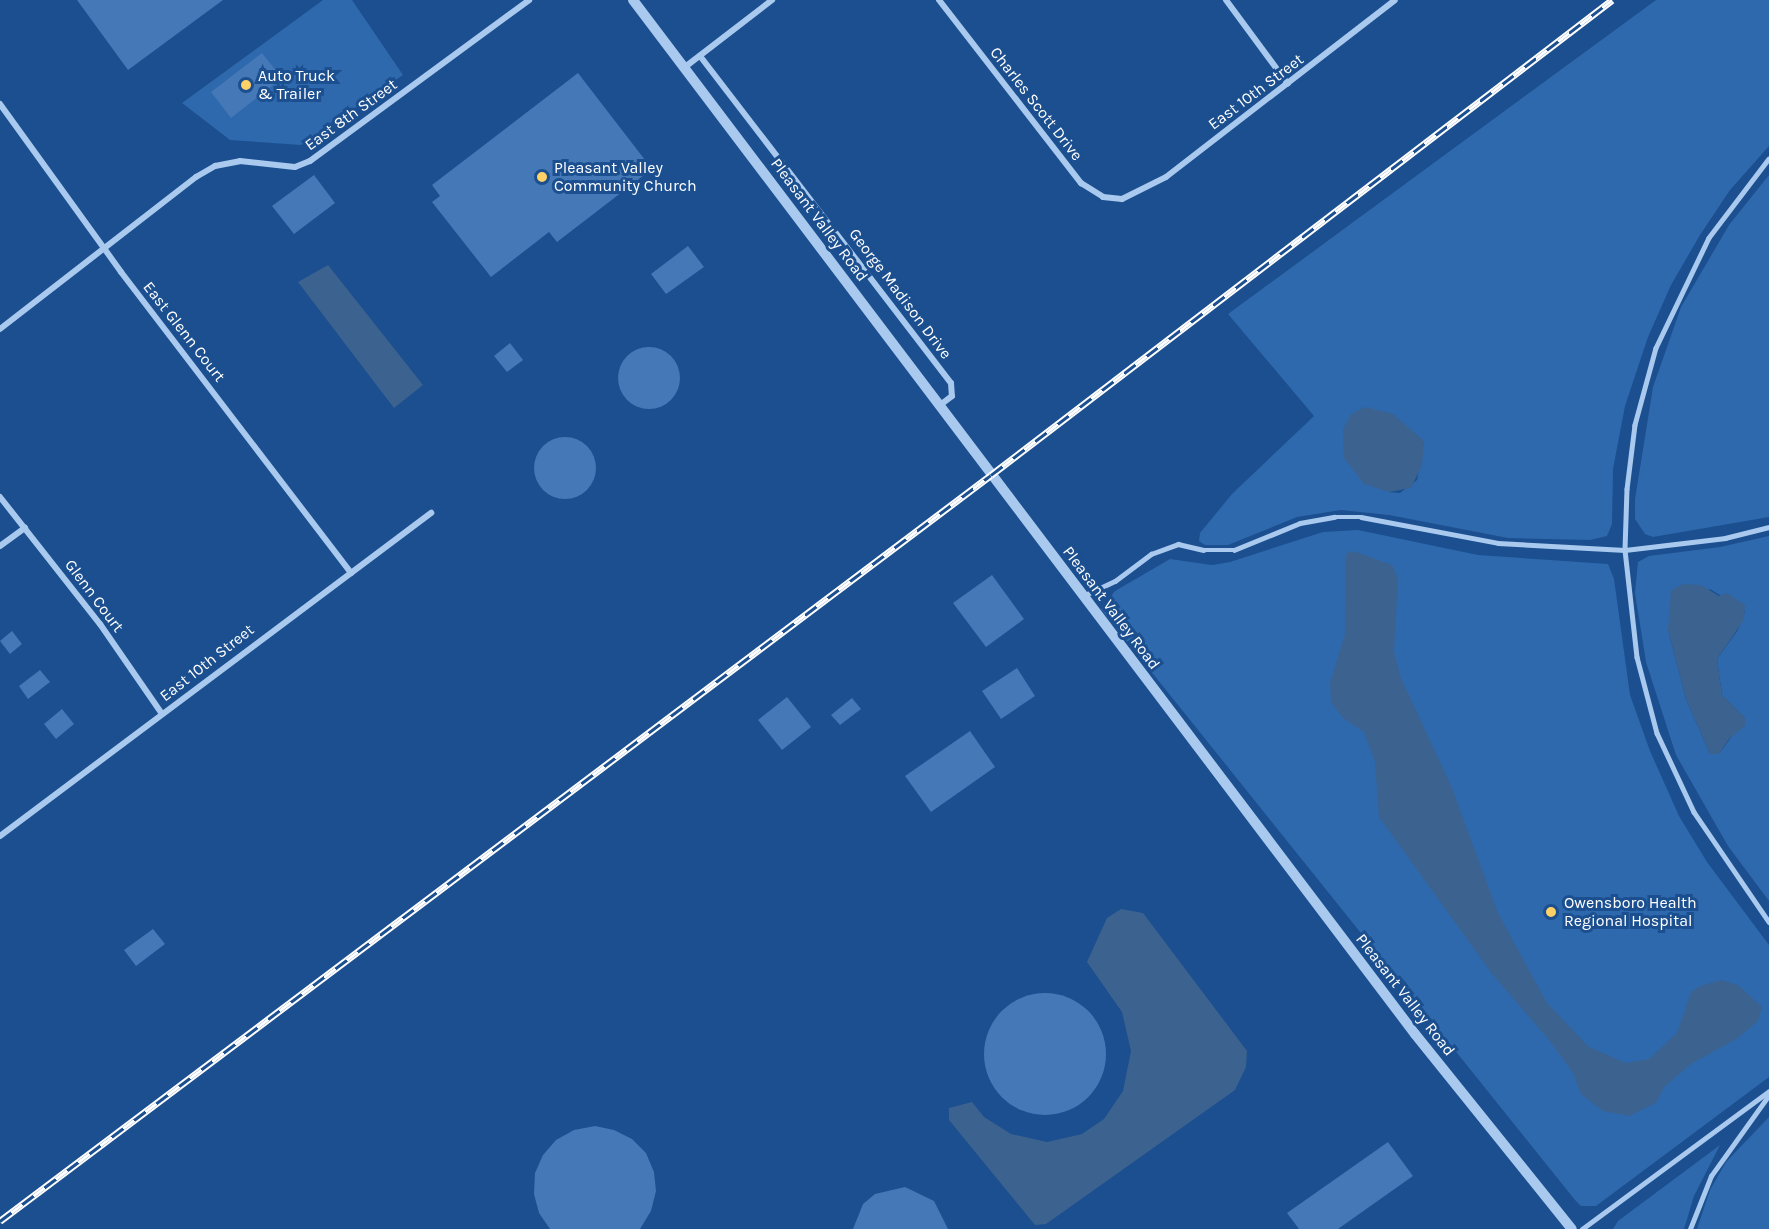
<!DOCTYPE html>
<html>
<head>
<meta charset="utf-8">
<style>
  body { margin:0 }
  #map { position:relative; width:1769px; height:1229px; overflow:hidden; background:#1b4f8f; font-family:Karla,sans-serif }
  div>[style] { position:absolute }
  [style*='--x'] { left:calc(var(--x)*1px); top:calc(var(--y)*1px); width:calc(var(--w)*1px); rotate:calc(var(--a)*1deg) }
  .green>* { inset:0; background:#2e69ad }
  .water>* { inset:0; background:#3c6290 }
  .building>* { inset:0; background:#4478b7 }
  .round { border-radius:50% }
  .service>* { height:4.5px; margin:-2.25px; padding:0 2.25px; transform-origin:2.25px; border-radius:2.25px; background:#a9c9ee }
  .minor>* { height:6px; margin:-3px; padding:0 3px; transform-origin:3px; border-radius:3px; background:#a9c9ee }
  .tertiary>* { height:10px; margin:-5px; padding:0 5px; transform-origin:5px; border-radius:5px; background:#a9c9ee }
  .rail>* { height:7px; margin-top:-3.5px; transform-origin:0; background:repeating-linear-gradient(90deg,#1b4f8f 0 14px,#fff 0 28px); box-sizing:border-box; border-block:2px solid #fff }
  .dots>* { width:16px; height:16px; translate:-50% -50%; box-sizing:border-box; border:3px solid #1b4f8f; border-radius:50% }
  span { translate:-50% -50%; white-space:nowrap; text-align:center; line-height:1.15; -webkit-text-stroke:6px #1b4f8f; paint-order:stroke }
  .poi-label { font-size:16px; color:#fff }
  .left { translate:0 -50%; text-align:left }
  .street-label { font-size:16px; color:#fff }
</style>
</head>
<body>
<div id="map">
  <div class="green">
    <i style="clip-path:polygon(323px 0,352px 0,403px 75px,301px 145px,230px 140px,182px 103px)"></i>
    <i style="clip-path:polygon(evenodd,1656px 0,1769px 0,1769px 146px,1730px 190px,1700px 235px,1671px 285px,1648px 337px,1625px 406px,1613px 469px,1612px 524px,1607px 536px,1590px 540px,1508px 538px,1389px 515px,1341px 510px,1297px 517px,1228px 545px,1205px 545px,1199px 541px,1200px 533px,1232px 494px,1314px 416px,1228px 314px,1656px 0,1424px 441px,1417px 480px,1400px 493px,1389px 492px,1424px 441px)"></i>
    <i style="clip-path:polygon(1769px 175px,1769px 517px,1653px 537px,1645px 534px,1635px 519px,1635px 499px,1653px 387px,1681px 307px,1729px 225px)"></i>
    <i style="clip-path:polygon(1358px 530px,1478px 555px,1608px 564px,1614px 579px,1630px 695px,1650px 751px,1679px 816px,1707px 862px,1769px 945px,1769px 1077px,1596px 1206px,1581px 1206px,1575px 1200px,1101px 609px,1115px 591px,1170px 559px,1212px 565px,1230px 562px,1323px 532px)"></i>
    <i style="clip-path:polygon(evenodd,1769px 536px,1769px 901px,1728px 846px,1676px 755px,1646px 662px,1635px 593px,1638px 562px,1649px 556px,1720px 547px,1769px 536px,1710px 589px,1745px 611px,1738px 630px,1717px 659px,1722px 695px,1745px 718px,1719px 754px,1710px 754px,1686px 699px,1668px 630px,1710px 589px)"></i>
    <i style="clip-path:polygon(1769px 1117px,1769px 1229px,1697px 1229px,1710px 1190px,1726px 1162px)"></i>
    <i style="clip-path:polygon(1720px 1145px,1694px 1196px,1684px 1229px,1613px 1229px,1618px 1221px)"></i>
  </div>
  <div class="water">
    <i style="clip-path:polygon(328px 265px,423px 385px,394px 408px,298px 282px)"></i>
    <i style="clip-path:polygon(1365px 407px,1393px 414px,1424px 441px,1422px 465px,1411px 488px,1389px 492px,1364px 484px,1344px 458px,1343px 430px,1351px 414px)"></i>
    <i style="clip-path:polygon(1353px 551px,1392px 565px,1398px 579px,1394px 652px,1401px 678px,1452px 788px,1498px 913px,1547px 1003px,1589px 1047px,1626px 1063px,1649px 1059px,1677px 1033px,1691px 992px,1700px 986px,1721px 980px,1738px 985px,1762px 1007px,1758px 1021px,1738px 1038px,1691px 1064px,1664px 1087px,1656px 1103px,1629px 1116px,1603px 1111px,1581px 1094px,1573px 1073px,1549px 1040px,1493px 975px,1379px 817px,1375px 762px,1364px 732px,1343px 718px,1331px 702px,1330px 683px,1345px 634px,1346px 554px)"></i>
    <i style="clip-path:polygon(1683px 584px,1701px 585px,1719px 596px,1727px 593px,1745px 605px,1744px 620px,1717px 659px,1722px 695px,1745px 718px,1745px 726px,1729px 739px,1719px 754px,1710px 754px,1686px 699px,1668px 630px,1671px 590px)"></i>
    <i style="clip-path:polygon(1121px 909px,1143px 913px,1247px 1051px,1246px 1067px,1235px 1090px,1046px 1224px,1035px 1225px,949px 1120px,949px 1108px,972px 1102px,984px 1117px,1011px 1134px,1047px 1142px,1082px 1134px,1104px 1119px,1123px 1091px,1131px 1051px,1122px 1012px,1087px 962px,1107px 918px)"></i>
  </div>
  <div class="building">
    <i style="clip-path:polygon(77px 0,223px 0,128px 70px)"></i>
    <i style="clip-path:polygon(262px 53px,282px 78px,231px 118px,211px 92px)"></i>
    <i style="clip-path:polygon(578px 73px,652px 169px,557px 242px,549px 232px,491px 277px,432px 202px,440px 196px,432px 185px)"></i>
    <i style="clip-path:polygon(314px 175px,335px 203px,294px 234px,272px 206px)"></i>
    <i style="clip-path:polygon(688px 246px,704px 267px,666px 294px,651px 274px)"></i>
    <i style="clip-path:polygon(510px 343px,523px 360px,507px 372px,494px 356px)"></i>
    <i class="round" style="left:618px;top:347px;width:62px;height:62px"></i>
    <i class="round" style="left:534px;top:437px;width:62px;height:62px"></i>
    <i style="clip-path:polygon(992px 575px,1024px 619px,986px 647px,953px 603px)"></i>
    <i style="clip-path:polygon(12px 631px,22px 644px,10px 654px,0 641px)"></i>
    <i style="clip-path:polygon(1017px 668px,1035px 696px,1001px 719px,982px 691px)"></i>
    <i style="clip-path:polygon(40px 670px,50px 682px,28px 699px,19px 686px)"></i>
    <i style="clip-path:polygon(787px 697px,811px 727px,782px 750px,758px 720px)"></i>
    <i style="clip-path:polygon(852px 698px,861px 709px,840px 725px,831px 715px)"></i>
    <i style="clip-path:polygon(62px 709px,74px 724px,56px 739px,44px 724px)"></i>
    <i style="clip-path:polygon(970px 731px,995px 767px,931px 812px,905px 776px)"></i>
    <i style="clip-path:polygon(153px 929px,165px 944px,136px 966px,124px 950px)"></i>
    <i class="round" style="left:984px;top:993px;width:122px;height:122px"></i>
    <i style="clip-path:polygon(595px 1126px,614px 1130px,632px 1139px,646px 1153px,654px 1172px,656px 1191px,651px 1211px,640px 1229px,550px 1229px,539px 1213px,534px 1194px,535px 1173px,543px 1155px,556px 1140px,574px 1130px)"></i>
    <i style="clip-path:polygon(1388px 1142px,1413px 1176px,1338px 1229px,1299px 1229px,1287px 1213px)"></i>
    <i style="clip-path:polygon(905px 1187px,934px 1201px,948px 1229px,853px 1229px,863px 1204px,875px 1194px)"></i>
  </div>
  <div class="service">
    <i style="--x:1769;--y:159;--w:99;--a:127.2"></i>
    <i style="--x:1709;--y:238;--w:122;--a:115.7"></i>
    <i style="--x:1656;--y:348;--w:80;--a:105.3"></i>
    <i style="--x:1635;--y:425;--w:64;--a:97.1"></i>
    <i style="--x:1627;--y:489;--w:61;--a:91.9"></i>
    <i style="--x:1625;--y:550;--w:108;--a:83.6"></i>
    <i style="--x:1637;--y:657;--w:79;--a:75.3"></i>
    <i style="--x:1657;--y:733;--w:87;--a:64.9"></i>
    <i style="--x:1694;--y:812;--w:133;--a:55.7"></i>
    <i style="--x:1085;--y:595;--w:33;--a:-25"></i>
    <i style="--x:1115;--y:581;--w:45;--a:-36.9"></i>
    <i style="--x:1151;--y:554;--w:29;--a:-20"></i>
    <i style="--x:1178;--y:544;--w:26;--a:13"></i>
    <i style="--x:1203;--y:550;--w:31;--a:0"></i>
    <i style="--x:1234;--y:550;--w:71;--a:-22.2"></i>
    <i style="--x:1300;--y:523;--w:35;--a:-10"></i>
    <i style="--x:1334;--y:517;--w:27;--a:0"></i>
    <i style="--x:1361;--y:517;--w:139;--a:10.7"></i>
    <i style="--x:1498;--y:543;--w:127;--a:3.2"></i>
    <i style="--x:1625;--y:550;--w:101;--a:-6.8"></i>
    <i style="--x:1725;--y:538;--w:45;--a:-14"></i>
    <i style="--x:1582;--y:1229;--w:232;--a:-36.4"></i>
    <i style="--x:1690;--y:1229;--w:57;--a:-68.4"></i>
    <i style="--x:1711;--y:1176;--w:100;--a:-54.4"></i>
  </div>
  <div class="minor">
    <i style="--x:939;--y:0;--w:232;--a:52.2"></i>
    <i style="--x:1081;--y:183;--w:26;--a:32"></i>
    <i style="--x:1103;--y:197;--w:19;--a:6"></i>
    <i style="--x:1122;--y:199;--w:49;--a:-26.6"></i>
    <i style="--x:1166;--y:177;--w:289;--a:-37.7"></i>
    <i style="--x:1226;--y:0;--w:104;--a:53.6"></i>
    <i style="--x:700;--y:56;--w:412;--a:52.5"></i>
    <i style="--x:951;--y:383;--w:13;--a:86"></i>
    <i style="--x:952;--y:396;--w:15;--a:143"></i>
    <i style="--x:685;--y:67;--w:110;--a:-37.6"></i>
    <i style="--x:0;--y:104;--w:207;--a:54.2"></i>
    <i style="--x:121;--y:272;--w:379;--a:52.6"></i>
    <i style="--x:0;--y:329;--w:248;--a:-37.8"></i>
    <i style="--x:196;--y:177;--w:22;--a:-30"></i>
    <i style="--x:215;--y:166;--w:25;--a:-11"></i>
    <i style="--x:240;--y:161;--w:55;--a:6.2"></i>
    <i style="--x:295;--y:167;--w:16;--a:-22"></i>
    <i style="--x:310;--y:161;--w:272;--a:-36.3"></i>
    <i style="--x:0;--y:497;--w:162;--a:51.8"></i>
    <i style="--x:100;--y:624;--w:109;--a:55.4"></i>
    <i style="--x:0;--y:546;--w:31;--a:-36"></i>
    <i style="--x:0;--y:836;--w:539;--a:-36.85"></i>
  </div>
  <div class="tertiary">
    <i style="--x:633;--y:0;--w:1296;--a:52.9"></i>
    <i style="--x:1415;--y:1034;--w:250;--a:51.2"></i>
  </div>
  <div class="rail">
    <i style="--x:0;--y:1221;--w:1240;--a:-36.97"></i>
    <i style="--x:991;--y:475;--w:782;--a:-37.41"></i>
  </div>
  <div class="dots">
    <i style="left:246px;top:85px;background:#ffd166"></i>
    <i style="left:542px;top:177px;background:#ffd166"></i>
    <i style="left:1551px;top:912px;background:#ffd166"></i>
  </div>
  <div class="poi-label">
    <span class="left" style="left:258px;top:85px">Auto Truck<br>&amp; Trailer</span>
    <span class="left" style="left:554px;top:177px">Pleasant Valley<br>Community Church</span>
    <span class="left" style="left:1564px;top:912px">Owensboro Health<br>Regional Hospital</span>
  </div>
  <div class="street-label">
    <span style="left:1256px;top:92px;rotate:-37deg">East 10th Street</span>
    <span style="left:1036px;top:104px;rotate:52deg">Charles Scott Drive</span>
    <span style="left:351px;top:115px;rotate:-36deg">East 8th Street</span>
    <span style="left:819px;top:220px;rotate:53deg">Pleasant Valley Road</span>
    <span style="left:900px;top:294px;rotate:53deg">George Madison Drive</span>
    <span style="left:184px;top:332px;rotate:52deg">East Glenn Court</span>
    <span style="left:94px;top:596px;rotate:53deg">Glenn Court</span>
    <span style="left:1111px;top:608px;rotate:53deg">Pleasant Valley Road</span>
    <span style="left:207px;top:663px;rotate:-38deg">East 10th Street</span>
    <span style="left:1405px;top:995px;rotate:52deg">Pleasant Valley Road</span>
  </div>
</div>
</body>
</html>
